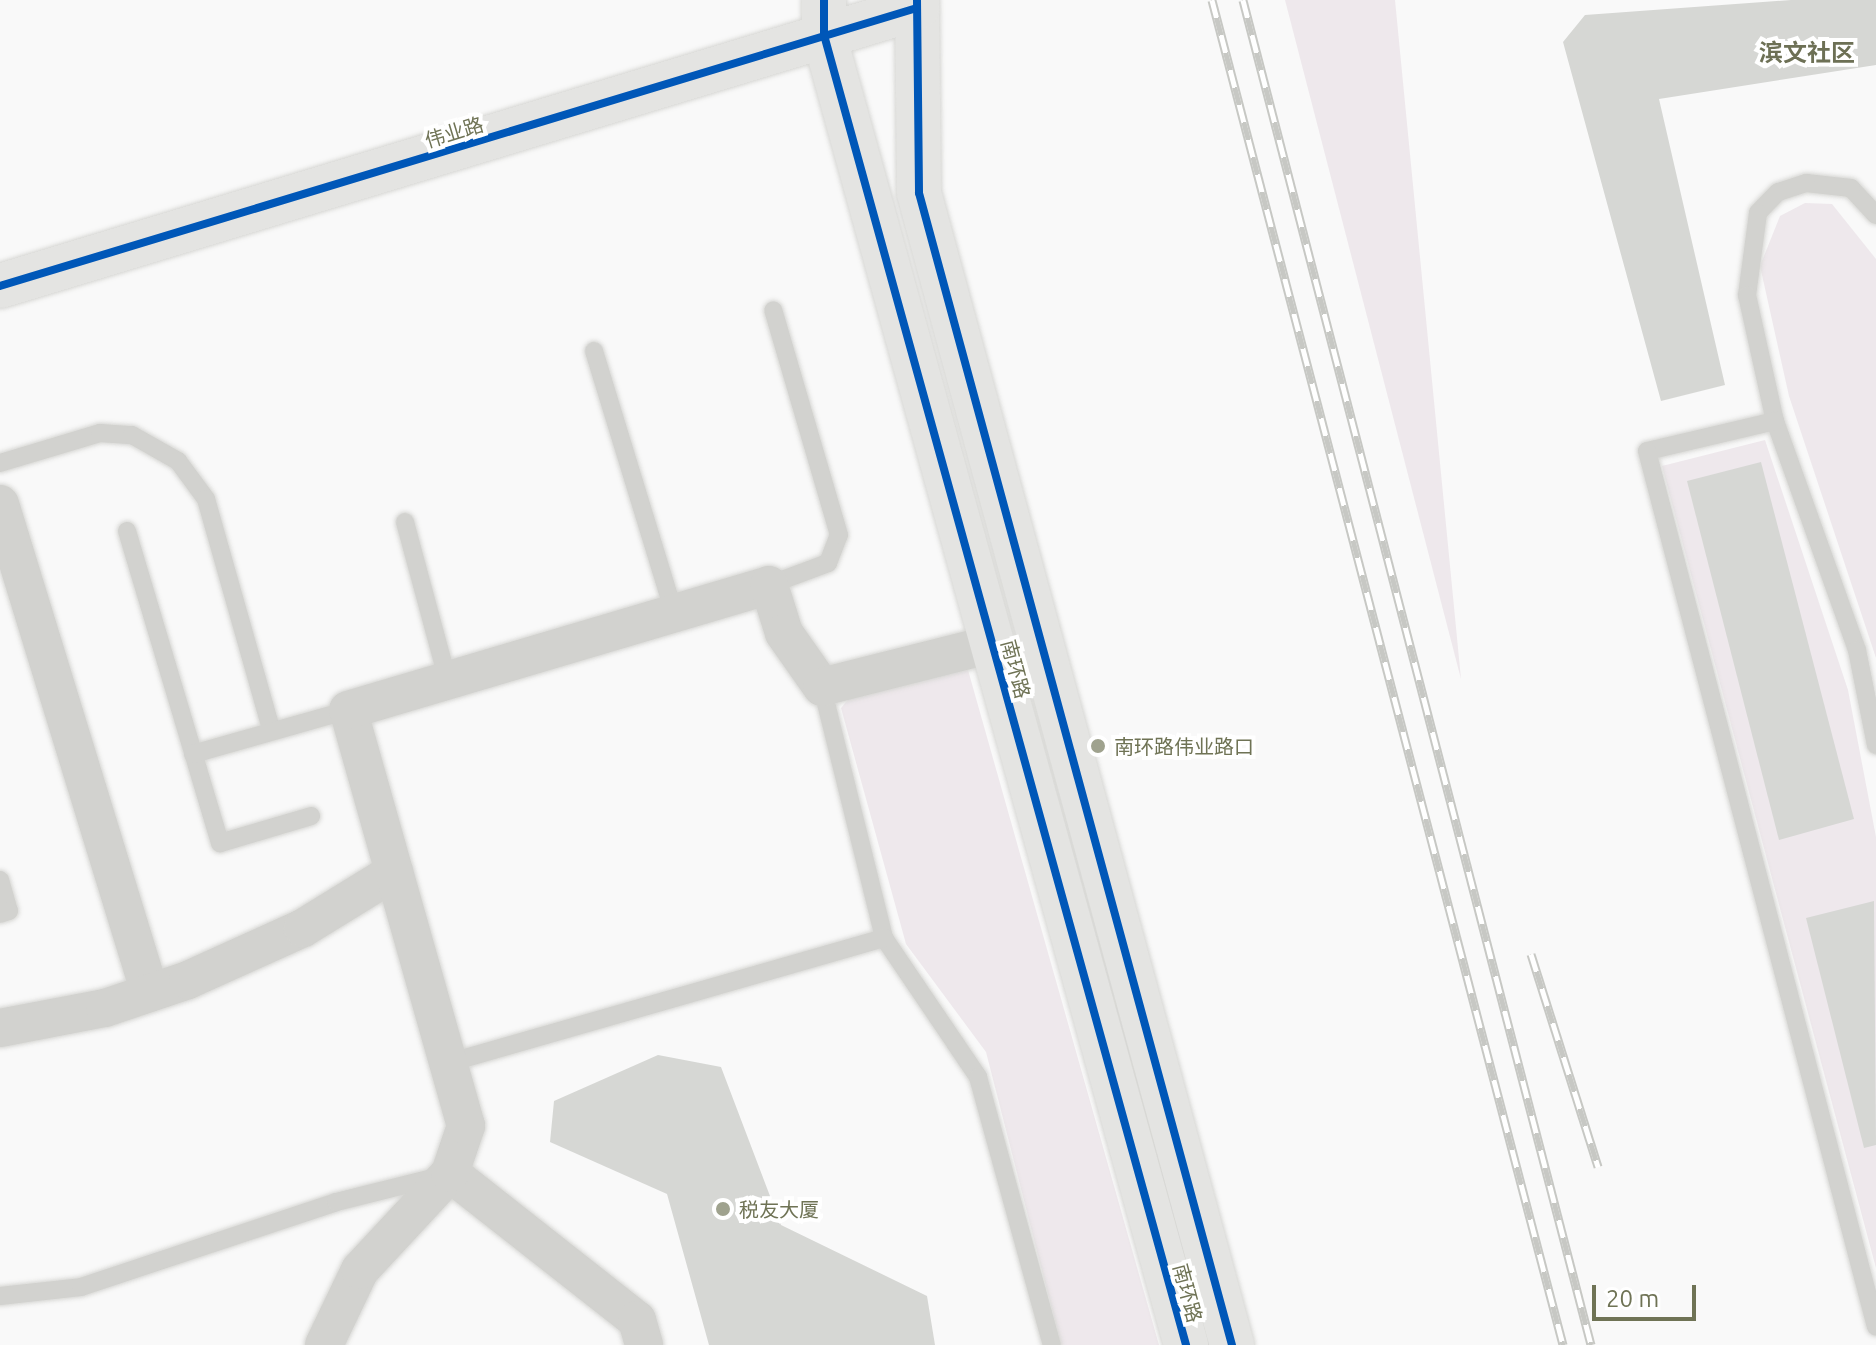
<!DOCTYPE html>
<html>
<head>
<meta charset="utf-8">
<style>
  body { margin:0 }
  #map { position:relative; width:1876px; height:1345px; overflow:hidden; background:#f9f9f9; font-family:Ubuntu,"Noto Sans SC",sans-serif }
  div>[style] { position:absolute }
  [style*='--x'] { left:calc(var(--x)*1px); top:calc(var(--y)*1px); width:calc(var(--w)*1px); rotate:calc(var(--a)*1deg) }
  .green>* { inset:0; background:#eee8ec }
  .building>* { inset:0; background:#d6d7d4 }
  .roads { filter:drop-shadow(0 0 2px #d7d7d4) drop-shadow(0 0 2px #d7d7d4) }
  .service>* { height:18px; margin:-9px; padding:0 9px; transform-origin:9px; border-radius:9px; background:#d2d2cf }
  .minor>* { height:38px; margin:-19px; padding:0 19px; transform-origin:19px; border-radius:19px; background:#d2d2cf }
  .secondary>* { height:44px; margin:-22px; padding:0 22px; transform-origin:22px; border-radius:22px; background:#e4e4e2 }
  .rail>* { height:9px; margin-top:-4.5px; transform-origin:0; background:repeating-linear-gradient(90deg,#fff 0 18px,#c7c8c4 0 36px); box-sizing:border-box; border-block:2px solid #c7c8c4 }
  .cycleway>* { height:8px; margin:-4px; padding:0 4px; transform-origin:4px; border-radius:4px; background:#0057b8 }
  .dots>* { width:22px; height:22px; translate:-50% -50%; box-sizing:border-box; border:4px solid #fff; border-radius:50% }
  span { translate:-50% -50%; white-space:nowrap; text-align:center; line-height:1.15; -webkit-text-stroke:8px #fff; paint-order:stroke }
  .street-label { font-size:20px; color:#6f7355 }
  .poi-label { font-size:20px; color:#6f7355 }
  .left { translate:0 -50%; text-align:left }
  .quarter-label { font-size:24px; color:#6d7055; font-weight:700 }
  .scale { position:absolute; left:1592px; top:1285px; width:104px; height:36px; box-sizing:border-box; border:4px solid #6f7355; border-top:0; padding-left:10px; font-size:24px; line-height:28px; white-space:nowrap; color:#6f7355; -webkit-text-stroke:6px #fff; paint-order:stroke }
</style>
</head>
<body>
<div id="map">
  <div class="green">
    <i style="clip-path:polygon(1285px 0,1395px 0,1461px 679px)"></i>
    <i style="clip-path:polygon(1805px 203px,1832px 204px,1876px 259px,1876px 658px,1789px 396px,1760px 266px,1780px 216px)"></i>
    <i style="clip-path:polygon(1765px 440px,1848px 690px,1876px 837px,1876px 1268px,1662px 466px)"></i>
    <i style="clip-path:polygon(948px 663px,968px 670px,1159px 1345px,1061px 1345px,986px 1052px,906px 944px,841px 708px,860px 685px)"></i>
  </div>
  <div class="building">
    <i style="clip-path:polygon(1791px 0,1876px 0,1876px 65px,1659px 99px,1725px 385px,1661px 401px,1563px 42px,1585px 15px)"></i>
    <i style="clip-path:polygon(1761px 462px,1854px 819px,1779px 840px,1687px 481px)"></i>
    <i style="clip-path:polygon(1874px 901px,1876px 1145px,1864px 1148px,1806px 918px)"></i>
    <i style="clip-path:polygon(658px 1055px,721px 1067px,781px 1225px,927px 1296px,935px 1345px,709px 1345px,667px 1194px,550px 1142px,554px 1101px)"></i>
  </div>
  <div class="roads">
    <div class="service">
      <i style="--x:1876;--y:215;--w:37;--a:-133"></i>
      <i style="--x:1851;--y:188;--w:45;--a:-173.7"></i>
      <i style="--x:1806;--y:183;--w:29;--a:162"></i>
      <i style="--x:1778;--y:192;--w:29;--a:134"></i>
      <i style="--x:1758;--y:213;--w:83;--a:97.6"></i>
      <i style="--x:1747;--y:295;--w:129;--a:77.5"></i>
      <i style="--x:1775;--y:421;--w:243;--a:70.3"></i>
      <i style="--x:1857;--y:650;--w:97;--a:78.7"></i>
      <i style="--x:594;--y:351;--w:274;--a:73"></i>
      <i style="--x:1775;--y:421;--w:131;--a:166.8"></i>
      <i style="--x:1647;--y:451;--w:905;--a:75.35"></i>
      <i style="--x:0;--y:463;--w:104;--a:-16.7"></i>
      <i style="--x:100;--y:433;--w:32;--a:4"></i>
      <i style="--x:132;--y:435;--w:53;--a:29.5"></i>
      <i style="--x:178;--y:461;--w:47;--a:53.6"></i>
      <i style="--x:206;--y:499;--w:238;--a:74.2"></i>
      <i style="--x:405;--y:522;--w:165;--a:74.9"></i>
      <i style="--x:127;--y:531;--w:326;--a:73.4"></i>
      <i style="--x:220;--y:843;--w:95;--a:-16.5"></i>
      <i style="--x:769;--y:585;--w:63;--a:-20.4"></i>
      <i style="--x:828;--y:563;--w:30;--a:-69"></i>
      <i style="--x:839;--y:535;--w:234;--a:-106.3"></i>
      <i style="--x:822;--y:687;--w:259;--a:76.1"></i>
      <i style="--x:884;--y:938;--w:168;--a:55.9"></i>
      <i style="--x:978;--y:1077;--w:278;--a:74.6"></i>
      <i style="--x:193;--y:754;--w:161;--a:-15.8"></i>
      <i style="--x:0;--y:880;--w:32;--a:74"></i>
      <i style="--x:9;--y:911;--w:9;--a:162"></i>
      <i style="--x:448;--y:1063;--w:454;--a:-16"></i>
      <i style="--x:0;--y:1296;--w:81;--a:-6.3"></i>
      <i style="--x:81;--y:1287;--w:269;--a:-18.4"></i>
      <i style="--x:336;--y:1202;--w:107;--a:-14"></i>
    </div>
    <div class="minor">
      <i style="--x:0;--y:504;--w:511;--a:72.95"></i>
      <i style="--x:0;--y:1028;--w:107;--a:-10.8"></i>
      <i style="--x:105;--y:1008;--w:88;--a:-18.6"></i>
      <i style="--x:188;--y:980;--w:126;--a:-24.3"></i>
      <i style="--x:303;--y:928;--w:107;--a:-31.6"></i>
      <i style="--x:450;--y:1173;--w:238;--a:38.2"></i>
      <i style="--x:637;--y:1320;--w:26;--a:74"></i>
      <i style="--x:324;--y:1345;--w:83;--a:-64.4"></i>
      <i style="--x:360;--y:1270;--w:132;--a:-47.1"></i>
      <i style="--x:450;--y:1173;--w:50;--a:-71.2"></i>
      <i style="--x:466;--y:1126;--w:432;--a:-105.8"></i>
      <i style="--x:348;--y:710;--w:439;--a:-16.5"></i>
      <i style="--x:769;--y:585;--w:50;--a:72.6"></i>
      <i style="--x:784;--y:633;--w:66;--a:54.9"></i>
      <i style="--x:822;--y:687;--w:175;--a:-14.2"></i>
    </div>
    <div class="secondary">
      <i style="--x:824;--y:0;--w:35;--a:90"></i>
      <i style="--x:824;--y:35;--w:1359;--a:74.55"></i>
      <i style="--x:917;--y:0;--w:193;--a:89.4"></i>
      <i style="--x:919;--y:193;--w:1194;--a:74.8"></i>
      <i style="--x:0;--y:286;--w:958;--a:-16.87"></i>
    </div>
  </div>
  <div class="rail">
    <i style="--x:1212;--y:0;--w:1390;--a:75.37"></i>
    <i style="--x:1243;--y:0;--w:1389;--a:75.49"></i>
    <i style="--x:1531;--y:954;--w:223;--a:72.5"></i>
  </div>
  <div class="cycleway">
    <i style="--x:824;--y:0;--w:35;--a:90"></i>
    <i style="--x:824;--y:35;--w:1359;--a:74.55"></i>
    <i style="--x:917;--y:0;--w:193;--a:89.4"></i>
    <i style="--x:919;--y:193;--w:1194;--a:74.8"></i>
    <i style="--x:0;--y:286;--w:958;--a:-16.87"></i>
  </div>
  <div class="dots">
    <i style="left:1098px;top:746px;background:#9fa28e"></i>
    <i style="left:723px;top:1209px;background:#9fa28e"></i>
  </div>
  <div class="street-label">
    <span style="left:454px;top:132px;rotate:-17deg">伟业路</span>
    <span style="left:1016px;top:669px;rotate:75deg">南环路</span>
    <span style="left:1188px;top:1293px;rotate:75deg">南环路</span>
  </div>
  <div class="poi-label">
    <span class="left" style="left:1114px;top:746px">南环路伟业路口</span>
    <span class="left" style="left:739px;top:1209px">税友大厦</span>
  </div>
  <div class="quarter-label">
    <span style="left:1807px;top:53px">滨文社区</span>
  </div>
  <div class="scale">20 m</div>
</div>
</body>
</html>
